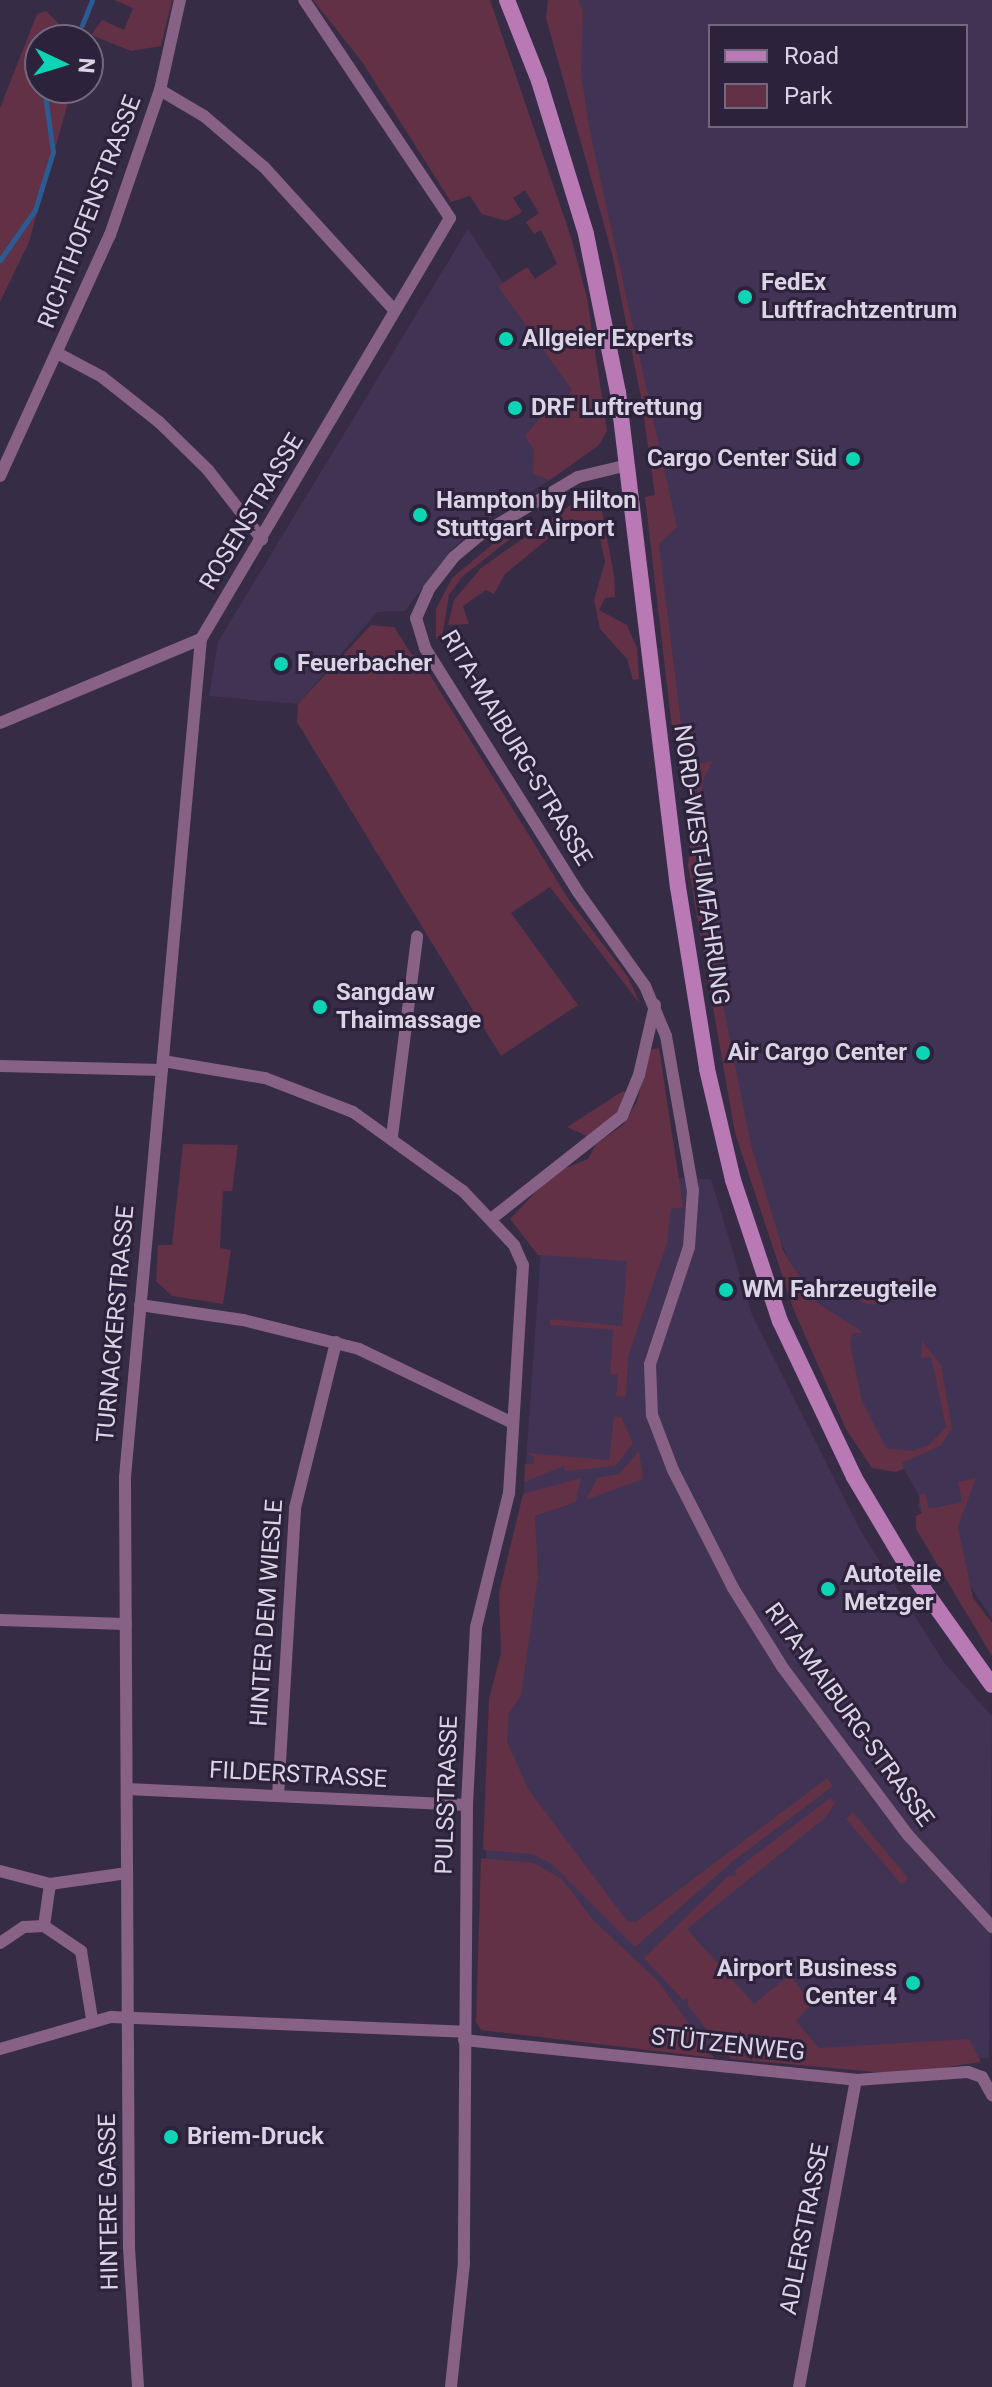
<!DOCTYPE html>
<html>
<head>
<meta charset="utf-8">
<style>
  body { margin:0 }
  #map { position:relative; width:992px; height:2387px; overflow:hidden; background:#372c46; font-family:Roboto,sans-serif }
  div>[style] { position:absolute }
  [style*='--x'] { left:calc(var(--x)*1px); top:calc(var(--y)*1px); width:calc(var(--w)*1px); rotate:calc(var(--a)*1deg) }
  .built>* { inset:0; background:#413353 }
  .green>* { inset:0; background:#623146 }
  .stream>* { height:5px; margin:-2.5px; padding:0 2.5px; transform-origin:2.5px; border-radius:2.5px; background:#2a5b92 }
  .minor>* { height:12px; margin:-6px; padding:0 6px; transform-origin:6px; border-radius:6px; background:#886186 }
  .secondary>* { height:16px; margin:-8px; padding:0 8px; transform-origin:8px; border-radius:8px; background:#b879b5 }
  .dots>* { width:22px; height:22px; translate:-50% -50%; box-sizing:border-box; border:4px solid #2d223b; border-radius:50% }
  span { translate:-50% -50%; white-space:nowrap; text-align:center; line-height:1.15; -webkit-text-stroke:6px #2d223b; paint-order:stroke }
  .street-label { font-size:24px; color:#dad4e5 }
  .poi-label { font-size:24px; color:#dad4e5; font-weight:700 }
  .left { translate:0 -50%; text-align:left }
  .right { translate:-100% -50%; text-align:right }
  .legend { position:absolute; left:708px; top:24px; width:260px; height:104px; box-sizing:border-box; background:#2d223b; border:2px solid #72697f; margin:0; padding:10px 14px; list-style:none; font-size:24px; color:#dad4e5 }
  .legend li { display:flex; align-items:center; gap:16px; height:40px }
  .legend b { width:40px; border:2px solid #72697f }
  .north { position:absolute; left:24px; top:24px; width:80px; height:80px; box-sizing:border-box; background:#2d223b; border:2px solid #72697f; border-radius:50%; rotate:94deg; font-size:22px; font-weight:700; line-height:32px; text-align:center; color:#dad4e5 }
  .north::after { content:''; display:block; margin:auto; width:28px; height:36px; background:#0bd5b5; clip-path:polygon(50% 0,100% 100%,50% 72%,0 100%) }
</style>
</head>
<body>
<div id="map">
  <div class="built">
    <i style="clip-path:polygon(evenodd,548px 0,992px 0,992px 1619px,918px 1507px,919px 1496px,901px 1464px,890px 1460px,767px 1215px,741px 1133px,693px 854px,694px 790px,678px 720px,653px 502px,657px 492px,632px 325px,546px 17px,548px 0,710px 26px,966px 26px,966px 126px,710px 126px,710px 26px)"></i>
    <i style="clip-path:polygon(468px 229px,574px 392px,550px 480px,494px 514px,450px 551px,405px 611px,377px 612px,298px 704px,209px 696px,218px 642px)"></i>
    <i style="clip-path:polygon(579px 1175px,711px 1179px,752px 1315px,860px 1530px,945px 1664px,992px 1716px,989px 2058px,849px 2061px,483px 2022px,487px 1798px,522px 1517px,541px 1250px)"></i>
  </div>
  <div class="green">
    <i style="clip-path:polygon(114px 0,172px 0,161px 46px,131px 51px,91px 35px,102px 20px,124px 30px,133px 8px)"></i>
    <i style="clip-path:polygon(313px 0,490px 0,571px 237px,587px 298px,607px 431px,599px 445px,550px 480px,533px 474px,534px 450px,525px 436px,553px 402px,558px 406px,572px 390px,498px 286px,527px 267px,535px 279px,557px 264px,541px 230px,534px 234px,526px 222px,539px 213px,525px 190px,513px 198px,522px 212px,506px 221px,482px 214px,470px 196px,451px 202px,363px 63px)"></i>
    <i style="clip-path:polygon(548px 0,578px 0,583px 11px,581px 73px,589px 127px,677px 527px,659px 544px,684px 748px,672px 728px,645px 497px,655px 495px,641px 397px,612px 253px,546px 18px)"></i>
    <i style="clip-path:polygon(46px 11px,75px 40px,40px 40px,40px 88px,72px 88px,29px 242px,0 302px,0 108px,37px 14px)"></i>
    <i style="clip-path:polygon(582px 497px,600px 501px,614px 575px,615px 597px,605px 598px,599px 610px,627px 625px,637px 648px,639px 679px,633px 680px,627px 659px,600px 629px,594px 600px,605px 562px,598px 528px,591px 521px,577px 521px,555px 533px,505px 574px,494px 594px,486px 590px,463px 606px,469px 624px,448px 625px,454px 600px,481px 568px)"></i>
    <i style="clip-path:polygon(511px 529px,515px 535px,462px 577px,449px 595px,442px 637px,436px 639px,436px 609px,452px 578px)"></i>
    <i style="clip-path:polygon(371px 625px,394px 627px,412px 655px,417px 654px,569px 900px,628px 977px,640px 1004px,550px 887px,511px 913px,578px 1005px,501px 1056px,297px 722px,298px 704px)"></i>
    <i style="clip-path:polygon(692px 731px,699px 764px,713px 761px,703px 780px,700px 816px,713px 954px,751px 1145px,783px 1250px,813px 1300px,864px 1333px,852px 1333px,850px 1343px,862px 1401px,886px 1448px,912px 1451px,929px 1445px,946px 1427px,931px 1357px,921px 1358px,922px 1341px,941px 1365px,952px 1429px,940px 1446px,902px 1463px,904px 1469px,895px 1472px,872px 1468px,846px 1429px,793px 1308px,735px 1133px,688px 865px,697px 791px,684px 732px)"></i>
    <i style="clip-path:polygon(659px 1048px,683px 1207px,671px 1209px,667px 1243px,628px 1357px,626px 1397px,616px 1396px,618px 1375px,610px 1374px,613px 1330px,550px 1325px,550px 1319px,622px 1326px,627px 1261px,538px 1255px,510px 1219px,554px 1173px,588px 1159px,596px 1144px,623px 1125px,637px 1102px,650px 1050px)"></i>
    <i style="clip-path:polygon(623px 1091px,628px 1094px,617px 1113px,587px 1136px,567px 1127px)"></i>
    <i style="clip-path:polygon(183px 1144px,238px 1145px,232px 1191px,223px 1191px,220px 1248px,231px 1250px,223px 1304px,172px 1296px,156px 1281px,158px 1245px,172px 1245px)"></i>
    <i style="clip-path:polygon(900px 1280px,907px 1283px,904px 1288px,886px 1304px,866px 1304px,848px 1294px)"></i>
    <i style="clip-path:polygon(614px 1416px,621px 1417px,633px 1443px,615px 1466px,565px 1471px,564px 1466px,524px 1482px,525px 1464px,534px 1464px,534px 1457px,526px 1453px,609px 1460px)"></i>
    <i style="clip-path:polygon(639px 1451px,643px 1479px,586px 1500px,597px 1478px,619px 1474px)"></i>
    <i style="clip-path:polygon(581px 1478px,576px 1502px,535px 1516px,538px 1577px,521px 1696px,509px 1713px,507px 1741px,528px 1789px,627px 1921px,636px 1922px,827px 1778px,833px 1786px,733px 1861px,635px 1947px,552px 1864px,532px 1854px,483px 1850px,489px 1699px,501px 1653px,499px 1593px,523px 1494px)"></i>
    <i style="clip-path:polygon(976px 1478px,958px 1527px,973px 1598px,992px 1623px,992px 1656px,916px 1529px,916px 1516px,922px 1513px,919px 1495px,925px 1493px,929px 1509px,962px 1502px,958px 1482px)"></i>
    <i style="clip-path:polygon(840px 1796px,825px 1818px,687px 1929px,754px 2004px,790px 1975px,812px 2004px,796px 2021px,819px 2048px,969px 2039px,981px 2062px,898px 2074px,731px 2059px,688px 2006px,687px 1998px,683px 2000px,644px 1958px,728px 1876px,737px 1875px,734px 1871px,830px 1798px,834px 1802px)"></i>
    <i style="clip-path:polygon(853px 1812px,908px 1878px,902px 1885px,846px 1819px)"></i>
    <i style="clip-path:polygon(481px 1858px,534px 1863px,562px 1879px,593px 1920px,657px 1980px,714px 2058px,481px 2030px,476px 2022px)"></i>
  </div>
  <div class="stream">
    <i style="--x:82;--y:25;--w:27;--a:-68"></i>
    <i style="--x:73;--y:40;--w:2;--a:-63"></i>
    <i style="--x:0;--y:260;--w:61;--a:-55"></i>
    <i style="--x:35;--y:210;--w:61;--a:-72.8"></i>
    <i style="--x:53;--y:152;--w:65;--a:-98"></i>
  </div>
  <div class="minor">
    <i style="--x:160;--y:90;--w:51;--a:30.6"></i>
    <i style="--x:204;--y:116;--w:79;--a:40.4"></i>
    <i style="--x:264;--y:167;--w:193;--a:47.7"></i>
    <i style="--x:59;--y:354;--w:49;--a:28.1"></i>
    <i style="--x:102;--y:377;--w:73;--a:38.3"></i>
    <i style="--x:159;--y:422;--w:69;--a:44.4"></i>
    <i style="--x:208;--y:470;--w:88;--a:52"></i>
    <i style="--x:628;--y:465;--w:51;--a:166.5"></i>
    <i style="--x:578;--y:477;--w:114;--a:149.4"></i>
    <i style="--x:480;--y:535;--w:35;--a:140"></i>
    <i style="--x:453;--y:558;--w:39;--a:128"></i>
    <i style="--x:429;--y:589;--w:32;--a:114"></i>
    <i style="--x:416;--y:618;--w:31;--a:73"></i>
    <i style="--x:425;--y:648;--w:288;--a:57.9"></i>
    <i style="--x:578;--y:892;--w:115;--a:54.5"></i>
    <i style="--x:645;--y:986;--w:54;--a:67.2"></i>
    <i style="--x:666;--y:1036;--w:156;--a:80.1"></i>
    <i style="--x:693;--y:1190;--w:57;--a:94"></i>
    <i style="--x:689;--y:1247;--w:123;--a:108.4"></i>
    <i style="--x:650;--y:1364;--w:51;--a:87.8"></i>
    <i style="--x:652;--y:1415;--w:59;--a:69.1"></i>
    <i style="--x:673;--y:1470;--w:132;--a:63"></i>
    <i style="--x:733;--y:1588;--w:94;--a:58"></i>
    <i style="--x:783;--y:1668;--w:209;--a:53.2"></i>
    <i style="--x:908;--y:1835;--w:125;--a:47.6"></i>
    <i style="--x:0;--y:476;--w:265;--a:-65.5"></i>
    <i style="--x:110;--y:235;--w:153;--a:-71"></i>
    <i style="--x:160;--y:90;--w:92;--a:-77.5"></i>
    <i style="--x:0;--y:723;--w:218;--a:-22.7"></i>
    <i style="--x:163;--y:1061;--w:103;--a:9.5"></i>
    <i style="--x:265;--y:1078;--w:94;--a:21.1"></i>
    <i style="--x:353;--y:1112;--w:135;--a:35.7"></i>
    <i style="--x:463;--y:1191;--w:74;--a:46.6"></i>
    <i style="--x:514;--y:1245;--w:22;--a:66"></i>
    <i style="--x:523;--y:1265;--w:228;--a:93.5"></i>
    <i style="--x:509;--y:1493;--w:138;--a:103.8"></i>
    <i style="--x:476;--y:1627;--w:178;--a:92.9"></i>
    <i style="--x:467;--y:1805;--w:458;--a:90.4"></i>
    <i style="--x:464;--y:2263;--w:125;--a:96"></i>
    <i style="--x:0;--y:1066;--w:162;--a:1.4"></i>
    <i style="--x:392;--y:1136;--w:201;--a:-82.8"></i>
    <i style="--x:491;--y:1219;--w:167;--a:-38.2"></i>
    <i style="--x:622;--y:1116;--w:44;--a:-67.5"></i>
    <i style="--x:639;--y:1075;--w:72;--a:-77.1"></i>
    <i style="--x:140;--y:1305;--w:104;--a:8.3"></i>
    <i style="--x:243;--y:1320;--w:120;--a:14"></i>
    <i style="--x:359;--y:1349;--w:171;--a:25.7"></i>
    <i style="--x:0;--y:1620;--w:126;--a:1.8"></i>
    <i style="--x:127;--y:1789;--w:340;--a:2.7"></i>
    <i style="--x:278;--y:1796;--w:289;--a:-86.6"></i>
    <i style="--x:295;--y:1508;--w:171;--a:-76.1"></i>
    <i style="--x:0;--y:1871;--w:52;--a:14.6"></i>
    <i style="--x:50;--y:1884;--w:78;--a:-8.1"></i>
    <i style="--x:44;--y:1926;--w:42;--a:-81.9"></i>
    <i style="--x:0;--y:1943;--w:29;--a:-34"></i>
    <i style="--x:24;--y:1927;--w:20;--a:-3"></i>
    <i style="--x:44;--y:1926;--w:45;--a:34"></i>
    <i style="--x:81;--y:1951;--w:69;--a:80.8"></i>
    <i style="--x:464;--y:2040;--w:394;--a:5.8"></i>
    <i style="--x:856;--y:2080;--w:112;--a:-4.1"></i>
    <i style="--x:968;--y:2072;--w:15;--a:20"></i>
    <i style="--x:982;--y:2077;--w:21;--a:61"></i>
    <i style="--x:0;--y:2049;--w:116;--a:-16.1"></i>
    <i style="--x:111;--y:2017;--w:353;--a:2.4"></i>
    <i style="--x:138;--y:2387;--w:140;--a:-93.7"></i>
    <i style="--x:129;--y:2247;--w:770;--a:-90.3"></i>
    <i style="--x:125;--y:1477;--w:841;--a:-84.82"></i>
    <i style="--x:201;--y:639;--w:489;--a:-59.4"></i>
    <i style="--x:450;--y:218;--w:262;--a:-123.8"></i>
    <i style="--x:799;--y:2387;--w:312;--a:-79.5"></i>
  </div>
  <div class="secondary">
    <i style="--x:507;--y:0;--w:87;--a:68.4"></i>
    <i style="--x:539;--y:81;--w:160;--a:72.9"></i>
    <i style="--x:586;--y:234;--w:161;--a:78.6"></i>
    <i style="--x:618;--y:392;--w:499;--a:83.1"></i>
    <i style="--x:678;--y:887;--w:184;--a:80.9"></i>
    <i style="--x:707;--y:1069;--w:114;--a:76.8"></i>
    <i style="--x:733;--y:1180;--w:149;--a:71.6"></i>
    <i style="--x:780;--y:1321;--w:173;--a:64.6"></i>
    <i style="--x:854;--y:1477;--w:104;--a:59.2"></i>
    <i style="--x:907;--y:1566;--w:146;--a:54.5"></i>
  </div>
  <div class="dots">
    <i style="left:745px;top:297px;background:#0bd5b5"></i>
    <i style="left:506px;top:339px;background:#0bd5b5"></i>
    <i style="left:515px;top:408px;background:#0bd5b5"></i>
    <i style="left:853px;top:459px;background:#0bd5b5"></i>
    <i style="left:420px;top:515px;background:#0bd5b5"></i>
    <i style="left:281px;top:664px;background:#0bd5b5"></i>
    <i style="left:320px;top:1007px;background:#0bd5b5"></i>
    <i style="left:923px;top:1053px;background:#0bd5b5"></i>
    <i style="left:726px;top:1290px;background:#0bd5b5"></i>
    <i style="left:828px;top:1589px;background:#0bd5b5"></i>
    <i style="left:913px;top:1983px;background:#0bd5b5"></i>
    <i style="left:171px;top:2137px;background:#0bd5b5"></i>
  </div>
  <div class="street-label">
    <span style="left:90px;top:212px;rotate:-69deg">RICHTHOFENSTRASSE</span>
    <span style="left:252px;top:512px;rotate:-59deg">ROSENSTRASSE</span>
    <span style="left:516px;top:748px;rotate:59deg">RITA-MAIBURG-STRASSE</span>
    <span style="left:701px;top:865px;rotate:82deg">NORD-WEST-UMFAHRUNG</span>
    <span style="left:116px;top:1324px;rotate:-85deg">TURNACKERSTRASSE</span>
    <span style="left:267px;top:1613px;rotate:-86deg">HINTER DEM WIESLE</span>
    <span style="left:849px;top:1715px;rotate:54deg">RITA-MAIBURG-STRASSE</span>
    <span style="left:298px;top:1775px;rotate:3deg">FILDERSTRASSE</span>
    <span style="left:447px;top:1795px;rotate:-88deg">PULSSTRASSE</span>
    <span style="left:728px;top:2045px;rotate:6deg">STÜTZENWEG</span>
    <span style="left:109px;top:2202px;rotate:-91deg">HINTERE GASSE</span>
    <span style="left:805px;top:2229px;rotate:-79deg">ADLERSTRASSE</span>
  </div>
  <div class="poi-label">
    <span class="left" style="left:761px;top:297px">FedEx<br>Luftfrachtzentrum</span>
    <span class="left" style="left:522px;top:339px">Allgeier Experts</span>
    <span class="left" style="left:531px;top:408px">DRF Luftrettung</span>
    <span class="right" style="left:837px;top:459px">Cargo Center Süd</span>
    <span class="left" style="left:436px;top:515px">Hampton by Hilton<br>Stuttgart Airport</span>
    <span class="left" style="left:297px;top:664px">Feuerbacher</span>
    <span class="left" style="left:336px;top:1007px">Sangdaw<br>Thaimassage</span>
    <span class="right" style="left:907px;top:1053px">Air Cargo Center</span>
    <span class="left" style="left:742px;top:1290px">WM Fahrzeugteile</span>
    <span class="left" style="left:844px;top:1589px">Autoteile<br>Metzger</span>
    <span class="right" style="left:897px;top:1983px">Airport Business<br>Center 4</span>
    <span class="left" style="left:187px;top:2137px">Briem-Druck</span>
  </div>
  <ul class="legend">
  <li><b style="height:10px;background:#b879b5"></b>Road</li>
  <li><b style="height:22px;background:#623146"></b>Park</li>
  </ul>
  <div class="north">N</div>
</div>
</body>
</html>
